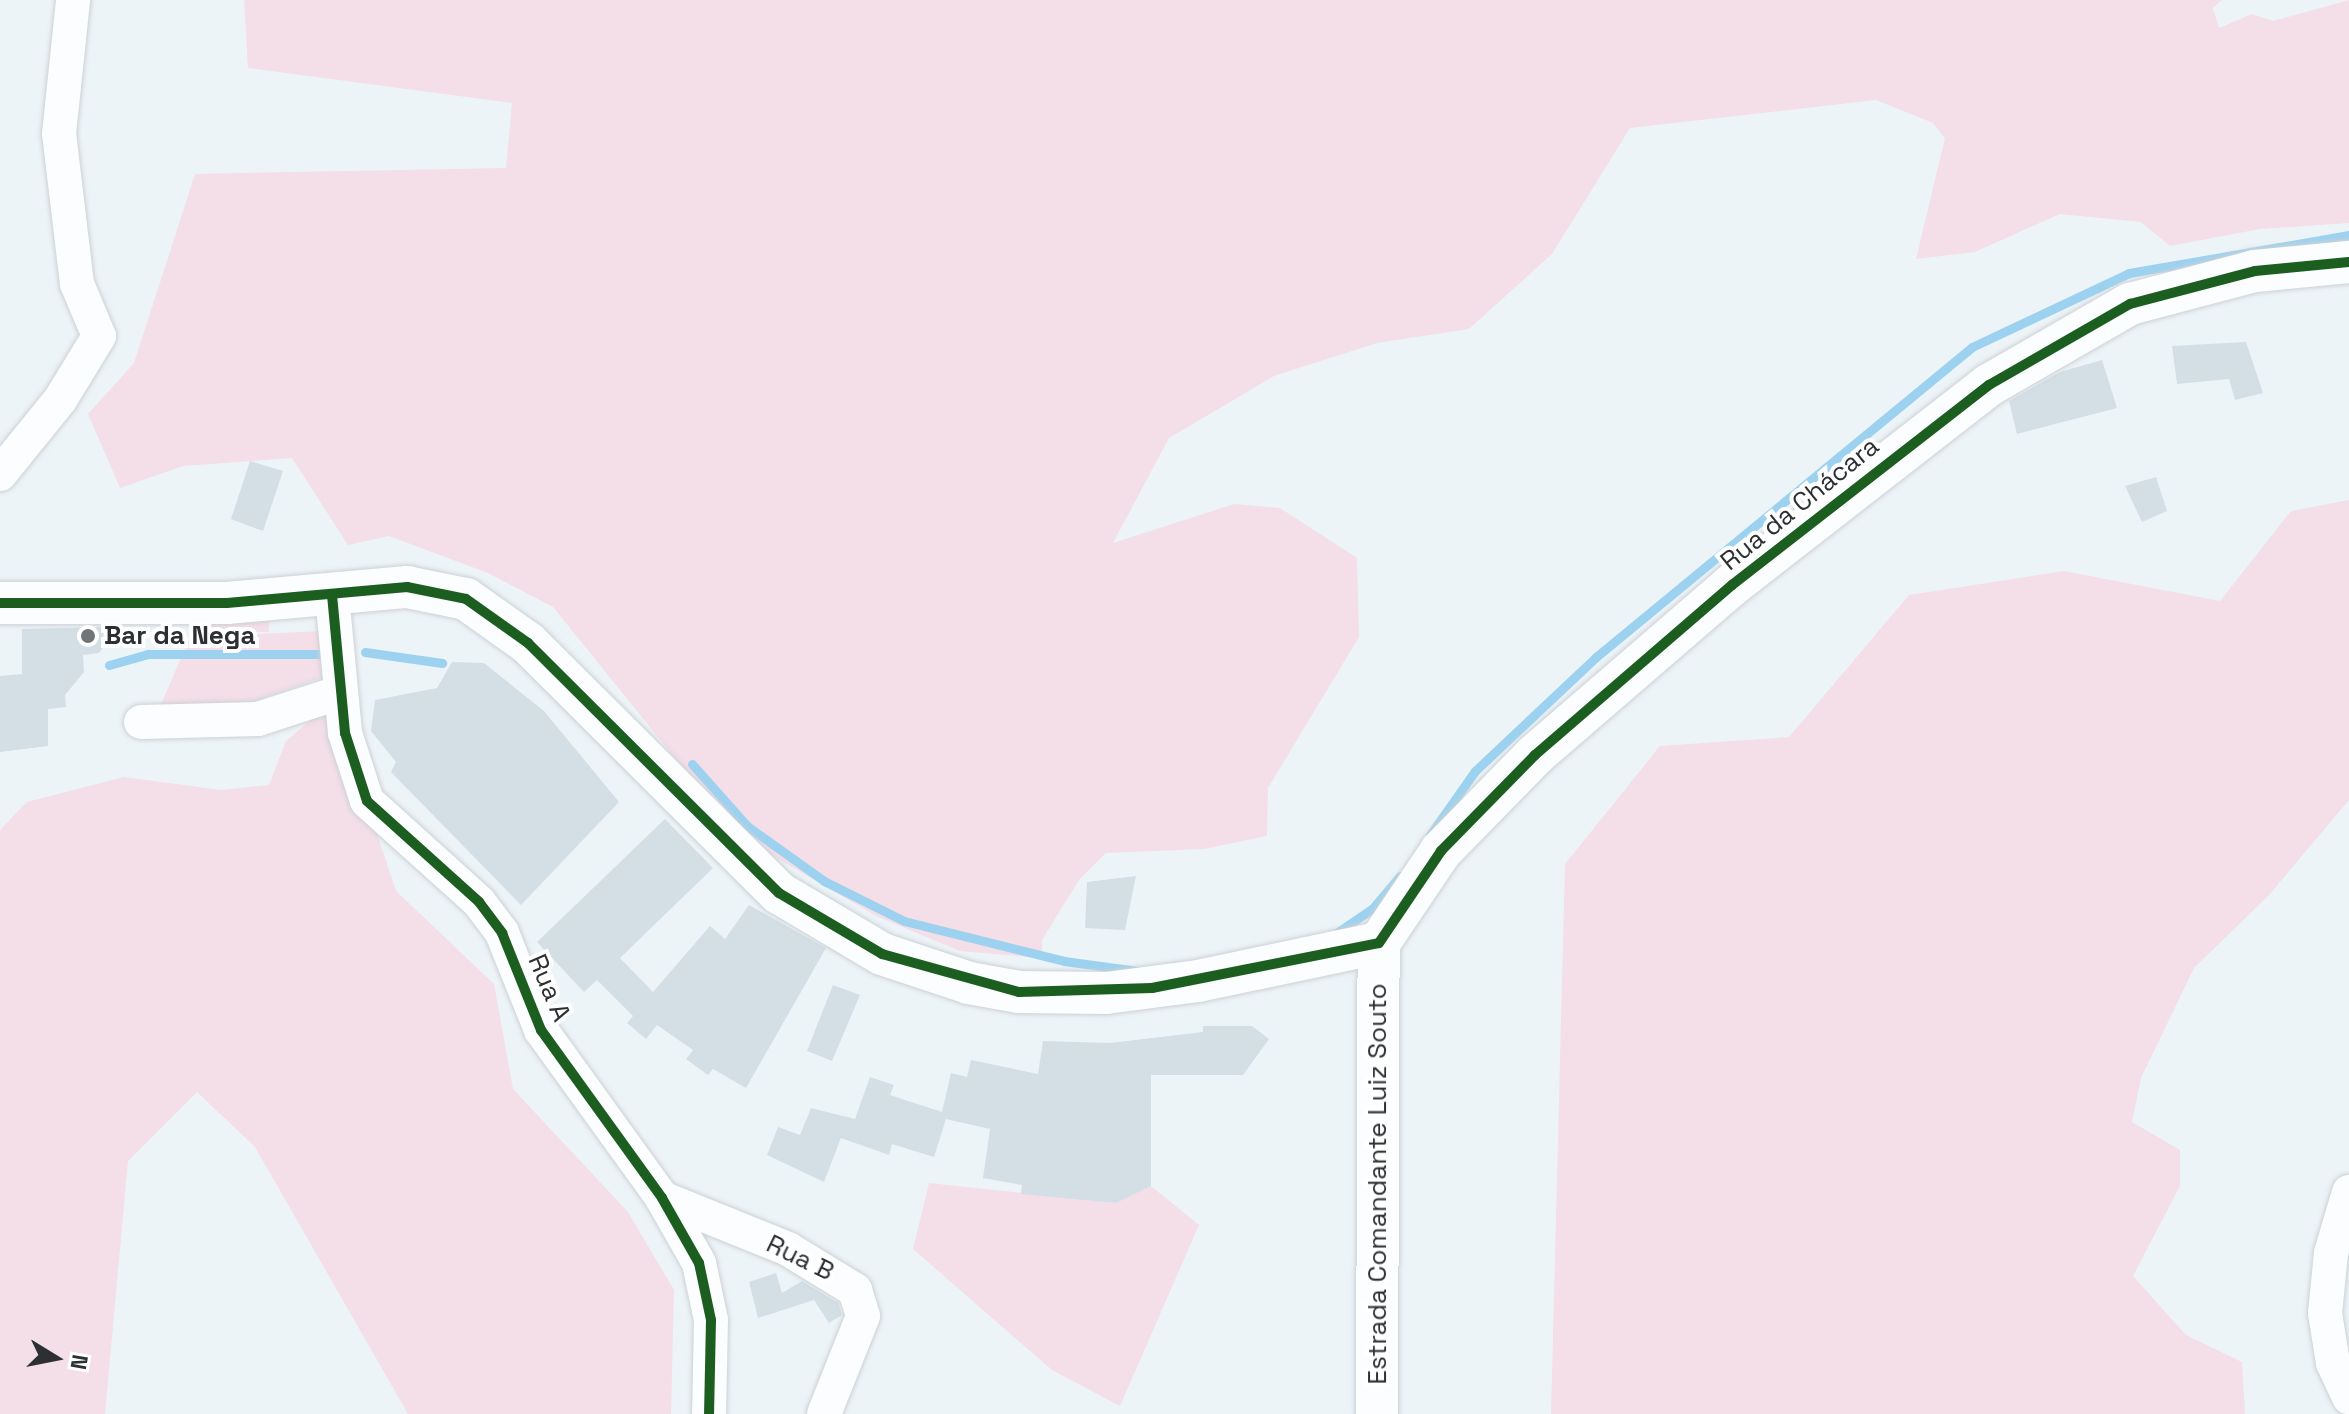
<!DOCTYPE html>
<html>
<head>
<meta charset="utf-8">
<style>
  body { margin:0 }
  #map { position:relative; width:2349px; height:1414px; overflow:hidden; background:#edf4f8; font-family:"Space Grotesk",sans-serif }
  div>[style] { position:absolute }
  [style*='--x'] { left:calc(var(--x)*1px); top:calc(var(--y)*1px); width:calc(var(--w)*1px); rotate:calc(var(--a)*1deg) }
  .green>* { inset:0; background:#f4dee8 }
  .stream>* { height:9px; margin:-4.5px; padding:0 4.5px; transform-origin:4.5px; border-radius:4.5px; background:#9cd2f0 }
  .building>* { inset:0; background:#d3dee5 }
  .roads { filter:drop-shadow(0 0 2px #ccd1d5) drop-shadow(0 0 2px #ccd1d5) }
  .minor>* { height:34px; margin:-17px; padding:0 17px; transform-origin:17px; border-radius:17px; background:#fcfdfe }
  .tertiary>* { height:42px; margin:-21px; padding:0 21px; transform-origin:21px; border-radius:21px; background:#fcfdfe }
  .cycleway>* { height:10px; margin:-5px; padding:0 5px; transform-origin:5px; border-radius:5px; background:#1b5e20 }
  .dots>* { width:22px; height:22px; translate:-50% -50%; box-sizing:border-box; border:4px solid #fff; border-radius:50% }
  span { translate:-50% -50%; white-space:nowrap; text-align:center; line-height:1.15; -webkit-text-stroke:8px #fff; paint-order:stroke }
  .street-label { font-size:26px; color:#2c3033 }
  .poi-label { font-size:26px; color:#2c3033; font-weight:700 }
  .left { translate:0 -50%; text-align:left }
  .north { position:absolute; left:16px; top:1318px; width:80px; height:80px; -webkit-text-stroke:6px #fff; paint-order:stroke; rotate:100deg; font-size:22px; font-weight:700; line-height:32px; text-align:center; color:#2c3033 }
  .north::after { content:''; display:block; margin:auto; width:28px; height:36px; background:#2c3033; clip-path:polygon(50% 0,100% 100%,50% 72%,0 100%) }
</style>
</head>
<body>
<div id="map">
  <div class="green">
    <i style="clip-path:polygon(244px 0,2222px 0,2213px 8px,2219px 28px,2252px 14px,2273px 21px,2349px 0,2349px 223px,2260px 229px,2170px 246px,2141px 222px,2060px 214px,1975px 252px,1916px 259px,1945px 138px,1933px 123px,1876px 100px,1630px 128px,1552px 254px,1469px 329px,1377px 343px,1274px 376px,1169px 438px,1113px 543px,1234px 504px,1280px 508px,1357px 558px,1359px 637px,1268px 788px,1267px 836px,1204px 849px,1106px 853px,1079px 880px,1042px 940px,1042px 958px,960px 951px,876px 916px,737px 835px,553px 607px,488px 573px,389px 536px,348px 545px,292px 458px,183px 466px,120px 488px,88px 414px,134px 363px,195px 174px,506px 168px,512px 103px,248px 68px)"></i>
    <i style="clip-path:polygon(2349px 500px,2349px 800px,2269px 895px,2194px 968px,2141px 1078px,2132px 1122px,2180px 1150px,2180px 1186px,2133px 1276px,2186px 1335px,2242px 1362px,2245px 1414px,1551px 1414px,1565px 864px,1660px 746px,1789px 737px,1909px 595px,2064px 571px,2220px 601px,2291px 511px)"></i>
    <i style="clip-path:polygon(190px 619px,269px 621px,269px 632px,190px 631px)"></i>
    <i style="clip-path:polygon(324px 631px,329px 675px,249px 703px,159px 709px,190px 637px)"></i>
    <i style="clip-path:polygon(333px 701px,396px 891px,494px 984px,513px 1089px,628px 1212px,674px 1290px,671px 1414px,408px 1414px,255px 1147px,197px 1092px,128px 1161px,105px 1414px,0 1414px,0 830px,27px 802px,124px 777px,221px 790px,269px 785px,286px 741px)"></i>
    <i style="clip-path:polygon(929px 1183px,1115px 1203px,1151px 1186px,1199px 1225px,1120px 1406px,1052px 1370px,913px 1249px)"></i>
  </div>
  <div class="stream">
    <i style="--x:365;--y:652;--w:78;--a:8.1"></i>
    <i style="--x:109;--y:665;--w:41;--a:-15.8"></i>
    <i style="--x:148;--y:654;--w:183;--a:0"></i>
    <i style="--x:692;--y:764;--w:83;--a:48.4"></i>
    <i style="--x:747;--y:826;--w:95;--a:35.5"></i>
    <i style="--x:824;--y:881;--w:89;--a:26.6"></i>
    <i style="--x:904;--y:921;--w:165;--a:14"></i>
    <i style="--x:1064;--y:961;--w:74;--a:7.8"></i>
    <i style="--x:1430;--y:835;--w:78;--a:-54.9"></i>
    <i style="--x:1475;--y:771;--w:166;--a:-43.3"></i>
    <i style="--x:1596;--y:657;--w:487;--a:-39.5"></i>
    <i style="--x:1972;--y:347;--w:174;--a:-25.2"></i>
    <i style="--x:2129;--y:273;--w:223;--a:-9.8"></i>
    <i style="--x:1338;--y:932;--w:42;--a:-34.4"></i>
    <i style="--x:1373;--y:908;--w:42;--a:-49.8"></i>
  </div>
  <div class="building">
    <i style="clip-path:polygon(2246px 342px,2263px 393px,2235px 400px,2229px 379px,2177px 384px,2172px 346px)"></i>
    <i style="clip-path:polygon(2102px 360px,2117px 408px,2017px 434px,2009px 401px,2060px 372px)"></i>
    <i style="clip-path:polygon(250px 461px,283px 471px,263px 531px,231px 519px)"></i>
    <i style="clip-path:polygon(2156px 477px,2167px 511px,2142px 522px,2125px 486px)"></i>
    <i style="clip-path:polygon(108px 627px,109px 640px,99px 653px,83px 655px,84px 672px,65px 695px,66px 707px,48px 709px,48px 746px,0 752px,0 676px,22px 674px,22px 629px)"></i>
    <i style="clip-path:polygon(452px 662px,484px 663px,544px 711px,619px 802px,521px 905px,391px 772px,396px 762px,371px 731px,375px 700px,437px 688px)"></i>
    <i style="clip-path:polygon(665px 819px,713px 868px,620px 958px,653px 992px,710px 926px,725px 939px,749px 905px,826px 948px,746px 1088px,713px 1069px,708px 1075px,686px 1059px,693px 1050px,657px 1025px,646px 1039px,627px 1023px,633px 1016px,597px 980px,584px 992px,537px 942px)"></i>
    <i style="clip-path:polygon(1136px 876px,1125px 930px,1085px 928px,1087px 882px)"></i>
    <i style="clip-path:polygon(833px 985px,860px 995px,832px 1061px,807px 1051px)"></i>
    <i style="clip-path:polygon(1203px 1026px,1252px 1026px,1269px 1039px,1243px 1075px,1151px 1075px,1151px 1186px,1116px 1203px,1021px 1194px,1022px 1185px,983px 1178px,990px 1129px,946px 1119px,934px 1157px,892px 1144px,889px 1155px,841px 1138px,824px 1182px,767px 1155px,778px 1127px,800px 1135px,811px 1108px,855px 1119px,870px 1077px,894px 1085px,890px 1095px,942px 1112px,951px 1073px,967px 1077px,971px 1060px,1038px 1074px,1043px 1041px,1110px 1043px,1203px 1032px)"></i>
    <i style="clip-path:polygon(776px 1273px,782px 1293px,802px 1281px,838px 1303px,842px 1315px,829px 1323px,814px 1300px,758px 1318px,749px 1282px)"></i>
  </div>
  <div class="roads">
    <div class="minor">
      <i style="--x:0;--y:474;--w:95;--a:-51"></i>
      <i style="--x:60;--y:400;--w:75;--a:-58.6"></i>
      <i style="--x:99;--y:336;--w:56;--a:-112.9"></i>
      <i style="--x:77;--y:284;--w:151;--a:-96.8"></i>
      <i style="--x:59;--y:134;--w:135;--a:-84"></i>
      <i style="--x:332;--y:595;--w:139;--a:84.6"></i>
      <i style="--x:345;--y:733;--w:71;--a:72.1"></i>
      <i style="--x:367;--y:801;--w:151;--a:42"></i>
      <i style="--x:479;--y:902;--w:39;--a:53"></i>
      <i style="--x:502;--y:933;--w:105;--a:68.1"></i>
      <i style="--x:541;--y:1030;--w:207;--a:54.2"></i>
      <i style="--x:662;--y:1198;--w:75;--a:60.4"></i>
      <i style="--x:699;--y:1263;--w:58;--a:78.1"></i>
      <i style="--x:711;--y:1320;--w:94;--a:91.2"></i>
      <i style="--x:141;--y:722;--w:117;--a:-1.5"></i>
      <i style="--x:258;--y:719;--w:87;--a:-18"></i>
      <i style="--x:2349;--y:1192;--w:64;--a:106.4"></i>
      <i style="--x:2331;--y:1253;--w:60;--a:95.7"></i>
      <i style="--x:2325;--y:1313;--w:51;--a:80.9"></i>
      <i style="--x:2333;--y:1363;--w:38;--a:65"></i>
      <i style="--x:662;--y:1198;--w:136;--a:22"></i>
      <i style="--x:788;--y:1249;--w:79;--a:31.5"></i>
      <i style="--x:855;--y:1290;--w:27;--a:73"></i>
      <i style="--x:863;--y:1316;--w:105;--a:111.7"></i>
    </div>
    <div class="tertiary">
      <i style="--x:0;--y:603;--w:227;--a:0"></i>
      <i style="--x:227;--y:603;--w:181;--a:-5.1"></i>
      <i style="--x:407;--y:587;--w:60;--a:11.5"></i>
      <i style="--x:466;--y:599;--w:76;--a:35.4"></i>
      <i style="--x:528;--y:643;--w:354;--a:44.9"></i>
      <i style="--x:779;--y:893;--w:120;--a:30.6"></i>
      <i style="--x:882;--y:954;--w:92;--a:18.4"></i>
      <i style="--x:969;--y:983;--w:51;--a:10.2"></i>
      <i style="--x:1019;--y:992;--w:87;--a:0.7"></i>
      <i style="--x:1106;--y:993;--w:93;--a:-7.4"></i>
      <i style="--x:1198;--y:981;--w:185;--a:-11.9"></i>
      <i style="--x:1379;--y:943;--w:111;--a:-56"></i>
      <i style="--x:1441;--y:851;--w:134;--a:-45.6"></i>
      <i style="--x:1535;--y:755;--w:260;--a:-40.8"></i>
      <i style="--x:1732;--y:585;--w:326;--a:-37.9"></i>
      <i style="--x:1989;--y:385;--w:163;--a:-29.9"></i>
      <i style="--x:2130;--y:304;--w:129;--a:-14.8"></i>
      <i style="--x:2255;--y:271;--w:94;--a:-5.5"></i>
      <i style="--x:1377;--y:1414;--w:471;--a:-89.8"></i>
    </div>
  </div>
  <div class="cycleway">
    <i style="--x:332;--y:595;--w:139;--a:84.6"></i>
    <i style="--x:345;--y:733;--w:71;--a:72.1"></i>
    <i style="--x:367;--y:801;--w:151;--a:42"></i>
    <i style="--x:479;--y:902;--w:39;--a:53"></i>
    <i style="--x:502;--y:933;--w:105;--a:68.1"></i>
    <i style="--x:541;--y:1030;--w:207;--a:54.2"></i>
    <i style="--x:662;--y:1198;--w:75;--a:60.4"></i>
    <i style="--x:699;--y:1263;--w:58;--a:78.1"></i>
    <i style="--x:711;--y:1320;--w:94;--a:91.2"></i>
    <i style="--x:0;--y:603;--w:227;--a:0"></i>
    <i style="--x:227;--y:603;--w:181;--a:-5.1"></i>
    <i style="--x:407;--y:587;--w:60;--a:11.5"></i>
    <i style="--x:466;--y:599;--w:76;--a:35.4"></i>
    <i style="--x:528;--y:643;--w:354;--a:44.9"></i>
    <i style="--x:779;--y:893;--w:120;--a:30.6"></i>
    <i style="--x:882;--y:954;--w:142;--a:15.5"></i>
    <i style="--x:1019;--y:992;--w:133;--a:-1.7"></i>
    <i style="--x:1152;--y:988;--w:231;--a:-11.2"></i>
    <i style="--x:1379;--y:943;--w:111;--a:-56"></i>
    <i style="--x:1441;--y:851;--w:134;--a:-45.6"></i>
    <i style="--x:1535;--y:755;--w:260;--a:-40.8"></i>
    <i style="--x:1732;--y:585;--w:326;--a:-37.9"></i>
    <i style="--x:1989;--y:385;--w:163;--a:-29.9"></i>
    <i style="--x:2130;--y:304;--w:129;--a:-14.8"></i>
    <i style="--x:2255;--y:271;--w:94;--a:-5.5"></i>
  </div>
  <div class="dots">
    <i style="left:88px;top:636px;background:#707578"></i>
  </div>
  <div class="street-label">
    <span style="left:1800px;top:504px;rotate:-39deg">Rua da Chácara</span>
    <span style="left:549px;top:988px;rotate:67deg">Rua A</span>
    <span style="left:1378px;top:1184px;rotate:-90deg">Estrada Comandante Luiz Souto</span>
    <span style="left:800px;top:1258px;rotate:26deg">Rua B</span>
  </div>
  <div class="poi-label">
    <span class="left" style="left:104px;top:636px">Bar da Nega</span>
  </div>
  <div class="north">N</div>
</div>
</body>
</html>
